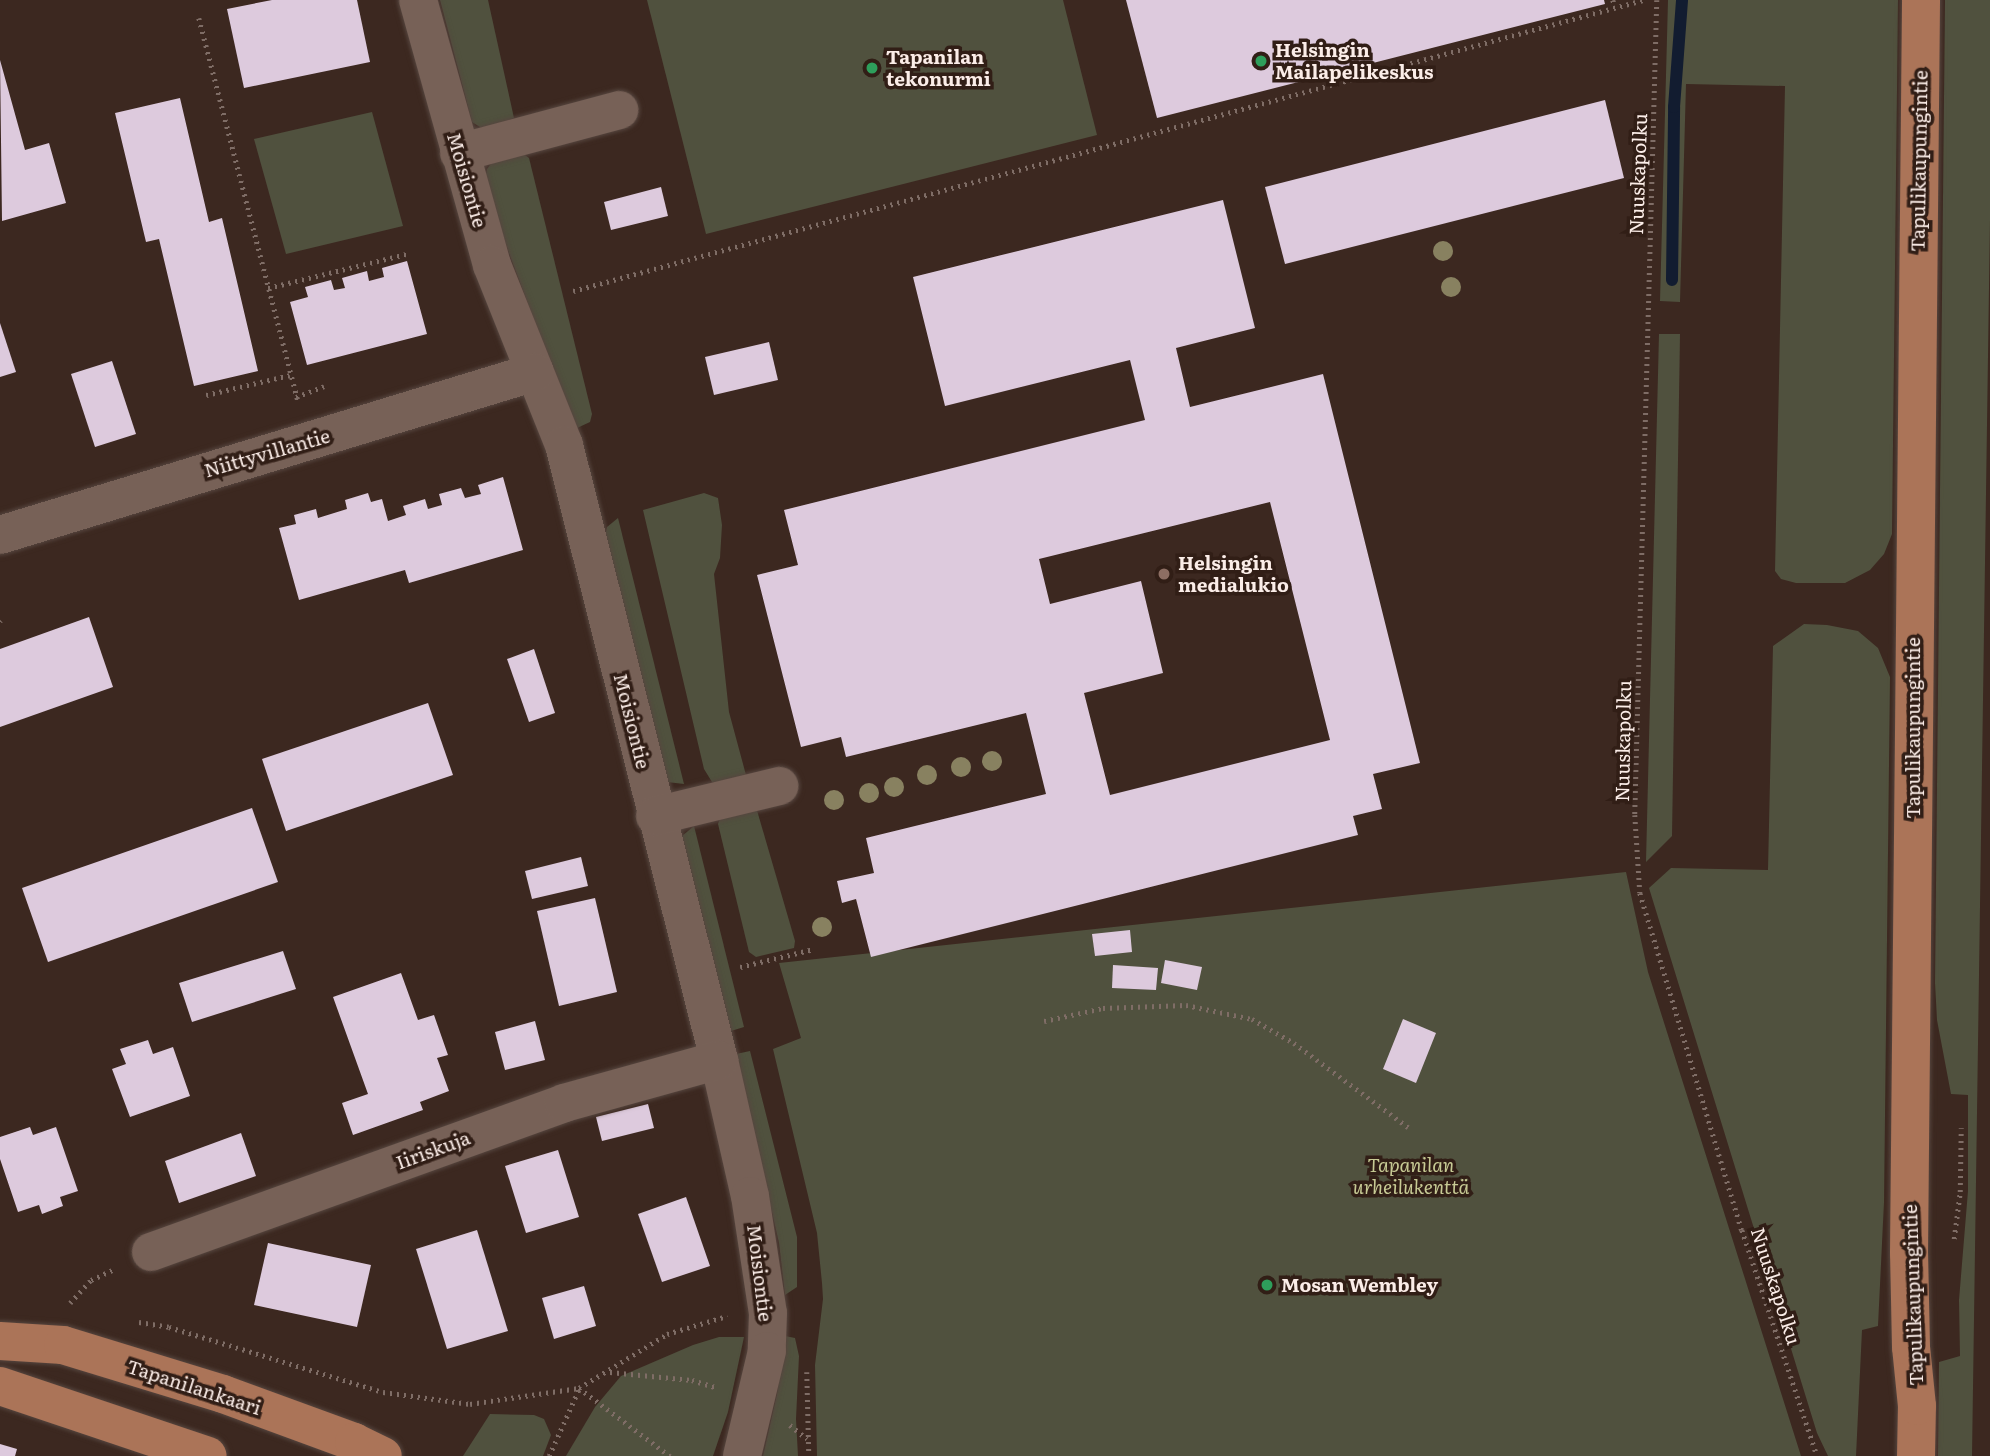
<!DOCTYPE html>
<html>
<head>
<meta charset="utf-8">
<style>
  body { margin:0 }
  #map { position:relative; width:1990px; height:1456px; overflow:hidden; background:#3c2820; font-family:Literata,serif }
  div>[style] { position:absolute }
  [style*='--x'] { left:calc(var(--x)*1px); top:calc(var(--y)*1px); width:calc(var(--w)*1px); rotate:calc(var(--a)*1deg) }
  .green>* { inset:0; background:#50513e }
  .stream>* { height:12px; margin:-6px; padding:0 6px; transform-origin:6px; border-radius:6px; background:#121c30 }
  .building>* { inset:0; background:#ddcadd }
  .path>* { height:4.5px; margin-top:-2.25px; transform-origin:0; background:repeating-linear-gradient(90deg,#7f6d66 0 2px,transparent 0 7px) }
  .roads { filter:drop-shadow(0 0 2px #56463f) drop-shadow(0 0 2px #56463f) }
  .minor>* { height:38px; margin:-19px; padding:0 19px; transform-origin:19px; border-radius:19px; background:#776157 }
  .major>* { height:38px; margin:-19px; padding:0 19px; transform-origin:19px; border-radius:19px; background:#ab7458 }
  .trees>* { width:20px; height:20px; margin:-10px; border-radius:50%; background:#888160 }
  .dots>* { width:19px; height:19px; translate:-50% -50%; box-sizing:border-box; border:4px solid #311e16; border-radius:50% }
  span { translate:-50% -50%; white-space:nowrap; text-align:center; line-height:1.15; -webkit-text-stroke:7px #311e16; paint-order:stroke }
  .poi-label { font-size:19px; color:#fbede8; font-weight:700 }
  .left { translate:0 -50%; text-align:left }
  .street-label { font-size:19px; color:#fbede8 }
  .park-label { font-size:19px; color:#c7ca94; font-style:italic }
</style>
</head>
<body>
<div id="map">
  <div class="green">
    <i style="clip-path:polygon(440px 0,488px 0,514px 118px,490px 127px,480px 127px,472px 122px)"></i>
    <i style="clip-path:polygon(647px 0,1063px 0,1097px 135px,706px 234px)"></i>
    <i style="clip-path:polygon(1668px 0,1898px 0,1892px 534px,1884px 554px,1870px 570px,1845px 583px,1796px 583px,1781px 579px,1775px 571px,1785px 86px,1686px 84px,1680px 302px,1660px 301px)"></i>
    <i style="clip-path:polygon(1945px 0,1990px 0,1990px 219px,1972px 1456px,1938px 1456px,1939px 1362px,1960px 1356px,1959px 1300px,1968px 1191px,1968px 1095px,1951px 1094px,1937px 1020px,1935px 983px)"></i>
    <i style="clip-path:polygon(372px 112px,403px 226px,286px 254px,254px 139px)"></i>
    <i style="clip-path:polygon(521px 152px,529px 158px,592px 414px,590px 422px,575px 429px,509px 253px,485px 180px,487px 169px,496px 157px)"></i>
    <i style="clip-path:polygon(1659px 334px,1680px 334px,1672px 836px,1646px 862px)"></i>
    <i style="clip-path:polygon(704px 493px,718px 498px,722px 525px,720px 558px,714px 574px,729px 712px,746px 775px,720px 784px,712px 782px,704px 769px,643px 510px)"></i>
    <i style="clip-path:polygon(618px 518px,684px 784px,667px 782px,605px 536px,607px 527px)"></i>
    <i style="clip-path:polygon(1804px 624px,1827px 625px,1858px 631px,1878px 648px,1890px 677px,1884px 1202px,1878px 1326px,1862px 1330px,1856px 1456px,1828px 1456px,1817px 1433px,1649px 888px,1671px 868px,1768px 870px,1773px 646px)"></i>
    <i style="clip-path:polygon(756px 807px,795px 941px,794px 948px,756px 957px,749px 952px,718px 824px,720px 818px)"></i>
    <i style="clip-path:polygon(694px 826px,744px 1027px,731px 1031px,682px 836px)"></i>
    <i style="clip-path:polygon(1626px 872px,1648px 972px,1801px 1456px,817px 1456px,815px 1365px,823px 1299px,822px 1283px,817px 1233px,773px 1049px,801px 1038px,779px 963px)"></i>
    <i style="clip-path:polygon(750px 1051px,797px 1237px,797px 1287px,785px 1295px,779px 1243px,736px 1054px)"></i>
    <i style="clip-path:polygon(785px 1336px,795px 1338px,799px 1356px,796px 1419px,798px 1456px,763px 1456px,777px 1394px)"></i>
    <i style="clip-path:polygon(719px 1337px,744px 1337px,728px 1412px,713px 1456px,566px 1456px,595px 1407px,621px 1376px,693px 1345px)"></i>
    <i style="clip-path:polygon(490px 1414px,534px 1415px,544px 1419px,551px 1435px,543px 1456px,463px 1456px)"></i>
  </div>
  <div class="stream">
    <i style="--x:1672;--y:280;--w:173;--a:-89.3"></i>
    <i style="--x:1674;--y:107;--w:107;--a:-85.7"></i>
  </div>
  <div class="building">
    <i style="clip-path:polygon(272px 0,357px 0,370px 62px,244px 88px,227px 9px)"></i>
    <i style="clip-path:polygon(1126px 0,1604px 0,1605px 4px,1157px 118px)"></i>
    <i style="clip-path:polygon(0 60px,25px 150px,49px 143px,66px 203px,2px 221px)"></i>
    <i style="clip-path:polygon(180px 98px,209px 222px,222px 218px,258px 371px,194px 386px,159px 239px,146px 242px,115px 113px)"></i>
    <i style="clip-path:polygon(1605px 100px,1624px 178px,1285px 264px,1265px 187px)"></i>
    <i style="clip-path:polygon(661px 187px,668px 216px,611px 230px,604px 202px)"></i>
    <i style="clip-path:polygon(evenodd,1223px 200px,1255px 328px,1176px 348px,1190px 407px,1323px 374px,1420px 763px,1373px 774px,1382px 809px,1353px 816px,1358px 835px,871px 957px,856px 899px,842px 903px,837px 881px,874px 873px,866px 838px,1046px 794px,1026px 713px,846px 757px,841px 737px,801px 747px,757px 575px,798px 565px,784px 510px,1145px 420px,1130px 360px,945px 406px,913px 277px,1223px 200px,1270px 502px,1330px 740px,1110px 795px,1084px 693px,1163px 673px,1141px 581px,1050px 604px,1039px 559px,1270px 502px)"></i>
    <i style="clip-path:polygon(407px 261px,427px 334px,307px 365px,290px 302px,308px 297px,305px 287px,331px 280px,334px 290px,345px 288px,342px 278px,367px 271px,369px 281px,384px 277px,382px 268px)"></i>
    <i style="clip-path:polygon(0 323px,16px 372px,0 377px)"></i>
    <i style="clip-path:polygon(769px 342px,778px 380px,714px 395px,705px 357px)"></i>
    <i style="clip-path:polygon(112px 361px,136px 434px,95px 447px,71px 374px)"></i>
    <i style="clip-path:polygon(503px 477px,523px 550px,409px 583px,405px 570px,299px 600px,279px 528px,296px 524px,294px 515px,316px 509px,318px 518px,347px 509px,345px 500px,368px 493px,371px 502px,382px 499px,388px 521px,406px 515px,403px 506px,425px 499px,428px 509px,442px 505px,439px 494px,461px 488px,465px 498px,481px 494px,478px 485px)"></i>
    <i style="clip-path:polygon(89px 617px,113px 687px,0 727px,0 649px)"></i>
    <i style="clip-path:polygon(534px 649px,555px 713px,529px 722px,507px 659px)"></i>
    <i style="clip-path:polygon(428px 703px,453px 775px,286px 831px,262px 759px)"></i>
    <i style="clip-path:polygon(252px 808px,278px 882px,48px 962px,22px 888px)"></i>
    <i style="clip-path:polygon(581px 857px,588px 886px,532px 899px,525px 871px)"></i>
    <i style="clip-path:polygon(595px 898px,617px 992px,559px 1006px,537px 911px)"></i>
    <i style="clip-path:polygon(1130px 930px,1132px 952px,1095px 956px,1092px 934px)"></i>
    <i style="clip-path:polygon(283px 951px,296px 989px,192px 1022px,179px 983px)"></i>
    <i style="clip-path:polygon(1165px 960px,1202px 967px,1197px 990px,1161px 983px)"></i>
    <i style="clip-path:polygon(1113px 965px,1158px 968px,1156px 990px,1112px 988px)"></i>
    <i style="clip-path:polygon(401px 973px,418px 1020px,434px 1015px,448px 1055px,437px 1058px,449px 1091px,420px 1102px,423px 1110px,353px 1135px,342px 1103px,368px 1094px,333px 997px)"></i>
    <i style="clip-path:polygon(1403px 1019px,1436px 1033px,1416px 1083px,1383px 1069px)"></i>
    <i style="clip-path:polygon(535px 1021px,545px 1060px,505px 1070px,495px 1032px)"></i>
    <i style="clip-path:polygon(148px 1040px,153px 1054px,173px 1047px,190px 1096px,130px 1117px,112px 1069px,126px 1064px,120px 1049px)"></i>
    <i style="clip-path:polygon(648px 1104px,654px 1128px,602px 1141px,596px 1117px)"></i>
    <i style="clip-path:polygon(30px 1127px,33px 1135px,56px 1127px,78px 1191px,60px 1197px,63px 1206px,42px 1214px,39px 1205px,18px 1212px,0 1159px,0 1137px)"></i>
    <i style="clip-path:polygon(241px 1133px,256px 1176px,179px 1203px,165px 1161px)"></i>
    <i style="clip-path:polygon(558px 1150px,579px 1217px,526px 1233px,505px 1166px)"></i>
    <i style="clip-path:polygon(686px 1197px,710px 1266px,662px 1282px,638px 1214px)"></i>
    <i style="clip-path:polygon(477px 1230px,508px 1331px,447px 1349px,416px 1249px)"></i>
    <i style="clip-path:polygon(268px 1243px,371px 1265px,357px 1327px,254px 1305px)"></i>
    <i style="clip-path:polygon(584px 1286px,596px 1326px,554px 1339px,542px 1298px)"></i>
    <i style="clip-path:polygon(0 1444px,17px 1449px,15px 1456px,0 1456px)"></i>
  </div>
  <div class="path">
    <i style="--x:1613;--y:0;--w:7;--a:74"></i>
    <i style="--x:1657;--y:0;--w:815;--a:91.55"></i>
    <i style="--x:1635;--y:815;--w:78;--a:86.3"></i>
    <i style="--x:1640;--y:893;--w:352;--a:73.2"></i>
    <i style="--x:1742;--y:1230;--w:238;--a:71.6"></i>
    <i style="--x:199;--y:18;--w:395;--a:75.5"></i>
    <i style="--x:268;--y:288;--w:146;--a:-13.8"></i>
    <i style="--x:573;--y:291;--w:1109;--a:-15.21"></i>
    <i style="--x:206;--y:395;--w:86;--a:-13.4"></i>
    <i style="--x:296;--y:397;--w:30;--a:-21"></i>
    <i style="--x:0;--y:621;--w:1;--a:-45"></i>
    <i style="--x:740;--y:967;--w:76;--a:-13.7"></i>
    <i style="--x:1044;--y:1021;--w:60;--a:-12.4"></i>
    <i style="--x:1103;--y:1008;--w:83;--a:-2.1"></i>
    <i style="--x:1186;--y:1005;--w:67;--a:12"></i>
    <i style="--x:1252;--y:1019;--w:48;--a:29.7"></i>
    <i style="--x:1294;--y:1043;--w:142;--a:36.4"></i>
    <i style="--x:1954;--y:1239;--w:47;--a:-82.7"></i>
    <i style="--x:1960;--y:1192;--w:64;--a:-89.1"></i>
    <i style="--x:70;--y:1303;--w:31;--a:-48"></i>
    <i style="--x:91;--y:1280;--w:26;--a:-25"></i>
    <i style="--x:139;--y:1322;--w:30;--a:9"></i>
    <i style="--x:169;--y:1327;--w:224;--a:16.9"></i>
    <i style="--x:383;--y:1392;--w:88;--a:7.9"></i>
    <i style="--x:470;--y:1404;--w:110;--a:-8.4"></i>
    <i style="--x:579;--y:1388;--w:103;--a:-31.5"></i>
    <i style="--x:667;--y:1334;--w:63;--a:-16.7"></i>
    <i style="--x:610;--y:1372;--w:82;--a:5.6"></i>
    <i style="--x:692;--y:1380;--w:24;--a:17"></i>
    <i style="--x:807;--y:1372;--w:84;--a:88.6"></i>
    <i style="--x:579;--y:1388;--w:114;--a:36.8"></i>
    <i style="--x:790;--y:1425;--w:22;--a:39"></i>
    <i style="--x:549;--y:1456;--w:73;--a:-65.9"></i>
  </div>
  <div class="roads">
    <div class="minor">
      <i style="--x:418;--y:0;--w:275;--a:74.4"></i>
      <i style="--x:492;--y:265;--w:194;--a:68.2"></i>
      <i style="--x:564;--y:445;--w:634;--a:75.85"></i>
      <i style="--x:719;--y:1060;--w:139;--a:77.2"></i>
      <i style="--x:750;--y:1196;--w:118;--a:81.3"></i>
      <i style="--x:768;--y:1313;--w:38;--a:92"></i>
      <i style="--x:767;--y:1351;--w:108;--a:103.4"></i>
      <i style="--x:459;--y:153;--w:166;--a:-15"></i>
      <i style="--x:0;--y:535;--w:559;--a:-16.94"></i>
      <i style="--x:655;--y:816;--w:128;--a:-13.6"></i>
      <i style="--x:151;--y:1252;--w:439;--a:-19.8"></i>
      <i style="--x:564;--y:1103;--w:161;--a:-15.5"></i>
    </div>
    <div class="major">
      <i style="--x:0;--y:1341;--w:63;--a:3.6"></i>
      <i style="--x:63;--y:1345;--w:167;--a:17"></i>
      <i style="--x:223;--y:1394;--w:140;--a:20.1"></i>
      <i style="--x:354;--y:1442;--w:32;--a:26"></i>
      <i style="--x:0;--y:1386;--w:219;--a:18.6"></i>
      <i style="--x:1916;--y:1456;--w:50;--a:-88.9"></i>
      <i style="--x:1917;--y:1406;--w:59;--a:-95.8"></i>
      <i style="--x:1911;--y:1347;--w:94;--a:-91.2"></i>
      <i style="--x:1909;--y:1253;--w:1253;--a:-89.45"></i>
    </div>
  </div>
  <div class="trees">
    <i style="left:1443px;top:251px"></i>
    <i style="left:1451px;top:287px"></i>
    <i style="left:992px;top:761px"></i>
    <i style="left:961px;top:767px"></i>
    <i style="left:927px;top:775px"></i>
    <i style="left:894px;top:787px"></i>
    <i style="left:869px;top:793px"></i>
    <i style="left:834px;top:800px"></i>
    <i style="left:822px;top:927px"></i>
  </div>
  <div class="dots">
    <i style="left:1261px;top:61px;background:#2e9e5b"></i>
    <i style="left:872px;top:68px;background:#2e9e5b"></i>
    <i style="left:1164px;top:574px;background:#8d6e63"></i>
    <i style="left:1267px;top:1285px;background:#2e9e5b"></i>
  </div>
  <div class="poi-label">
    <span class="left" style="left:1275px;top:61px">Helsingin<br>Mailapelikeskus</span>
    <span class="left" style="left:886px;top:68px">Tapanilan<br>tekonurmi</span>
    <span class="left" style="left:1178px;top:574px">Helsingin<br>medialukio</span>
    <span class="left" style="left:1281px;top:1285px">Mosan Wembley</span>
  </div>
  <div class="street-label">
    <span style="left:1919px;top:161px;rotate:-89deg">Tapulikaupungintie</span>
    <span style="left:1638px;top:174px;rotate:-88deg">Nuuskapolku</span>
    <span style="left:467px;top:180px;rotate:74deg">Moisiontie</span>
    <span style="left:267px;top:453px;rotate:-16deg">Niittyvillantie</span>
    <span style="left:632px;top:721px;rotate:76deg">Moisiontie</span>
    <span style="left:1913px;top:728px;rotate:-90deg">Tapulikaupungintie</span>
    <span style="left:1623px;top:741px;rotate:-89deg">Nuuskapolku</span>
    <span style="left:433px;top:1150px;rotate:-20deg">Iiriskuja</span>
    <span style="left:760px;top:1273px;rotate:83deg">Moisiontie</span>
    <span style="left:1776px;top:1286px;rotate:72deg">Nuuskapolku</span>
    <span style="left:1913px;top:1295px;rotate:-92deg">Tapulikaupungintie</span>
    <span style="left:194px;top:1387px;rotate:18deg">Tapanilankaari</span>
  </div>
  <div class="park-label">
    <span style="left:1411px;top:1176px">Tapanilan<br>urheilukenttä</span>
  </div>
</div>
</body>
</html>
